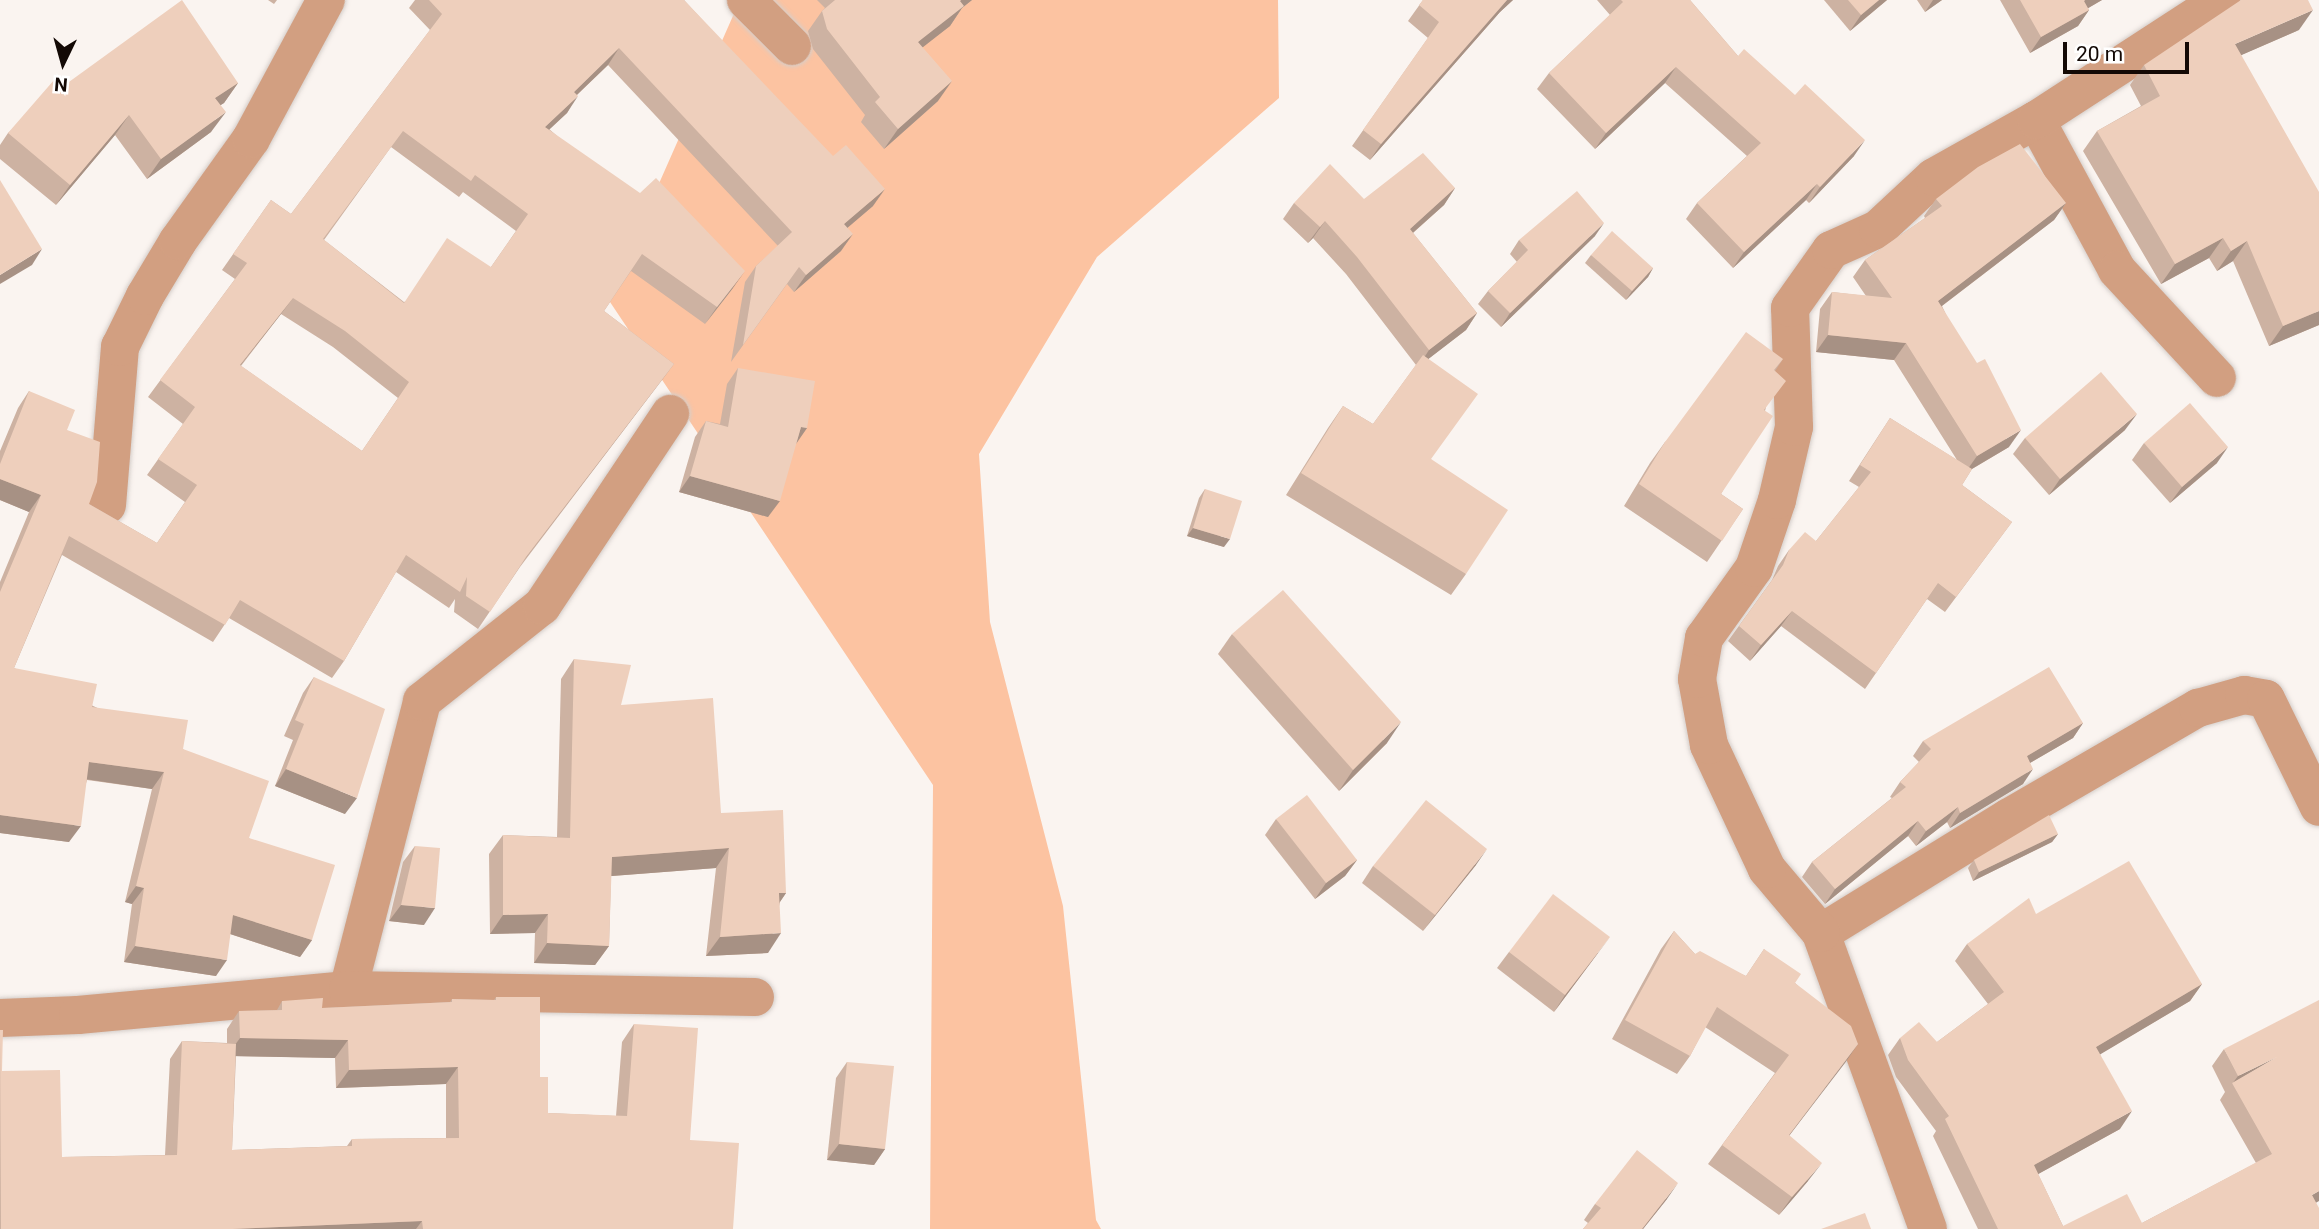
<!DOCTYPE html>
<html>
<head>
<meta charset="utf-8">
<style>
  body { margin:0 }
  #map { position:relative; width:2319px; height:1229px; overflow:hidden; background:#faf4f0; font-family:Roboto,sans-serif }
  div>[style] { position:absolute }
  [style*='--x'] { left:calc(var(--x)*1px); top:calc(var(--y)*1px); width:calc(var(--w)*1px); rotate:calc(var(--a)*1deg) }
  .green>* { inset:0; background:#fcc3a1 }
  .roads { filter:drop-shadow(0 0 2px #d5ceca) drop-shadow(0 0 2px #d5ceca) }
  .minor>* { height:38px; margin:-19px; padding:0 19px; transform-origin:19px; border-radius:19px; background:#d29f81 }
  .wall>* { inset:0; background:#cdb2a2 }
  .shaded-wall>* { inset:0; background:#a79184 }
  .building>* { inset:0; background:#eecfbc }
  span { translate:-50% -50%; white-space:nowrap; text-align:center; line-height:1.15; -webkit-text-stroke:5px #fff; paint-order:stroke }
  .north { position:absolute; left:28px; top:28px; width:70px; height:70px; -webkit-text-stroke:5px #fff; paint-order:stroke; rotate:185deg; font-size:19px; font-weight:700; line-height:28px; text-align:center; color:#130905 }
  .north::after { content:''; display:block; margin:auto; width:24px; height:32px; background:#130905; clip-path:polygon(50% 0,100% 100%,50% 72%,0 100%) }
  .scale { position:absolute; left:2063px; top:42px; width:126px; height:32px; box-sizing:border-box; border:4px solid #130905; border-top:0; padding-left:9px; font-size:21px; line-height:24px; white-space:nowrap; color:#130905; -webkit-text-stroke:5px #fff; paint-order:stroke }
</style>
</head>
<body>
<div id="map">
  <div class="green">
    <i style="clip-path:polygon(740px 0,1278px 0,1279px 98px,1097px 257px,979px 454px,990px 622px,1063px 906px,1096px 1220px,1101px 1229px,930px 1229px,933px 785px,608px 299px)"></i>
  </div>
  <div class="roads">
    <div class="minor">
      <i style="--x:746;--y:0;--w:65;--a:45"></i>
      <i style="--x:2036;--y:120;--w:170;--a:61.6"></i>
      <i style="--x:2117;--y:270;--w:147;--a:47.2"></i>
      <i style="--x:107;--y:505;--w:159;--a:-85.3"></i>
      <i style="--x:120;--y:347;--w:57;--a:-63.9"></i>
      <i style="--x:145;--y:296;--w:64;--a:-59"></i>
      <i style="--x:178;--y:241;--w:125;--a:-54.4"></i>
      <i style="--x:251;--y:139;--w:158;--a:-61.7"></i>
      <i style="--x:1821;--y:933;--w:220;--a:-31.6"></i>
      <i style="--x:2008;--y:818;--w:220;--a:-30.1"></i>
      <i style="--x:2198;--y:708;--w:48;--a:-15.8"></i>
      <i style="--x:2244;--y:695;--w:22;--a:10"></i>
      <i style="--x:2266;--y:699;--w:120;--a:63.9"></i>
      <i style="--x:348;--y:990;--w:298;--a:-75.6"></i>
      <i style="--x:422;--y:701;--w:153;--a:-38.4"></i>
      <i style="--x:542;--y:606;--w:231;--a:-56.3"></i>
      <i style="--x:0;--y:1018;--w:78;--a:-2.2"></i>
      <i style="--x:78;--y:1015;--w:271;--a:-5.3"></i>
      <i style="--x:348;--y:990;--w:407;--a:1"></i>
      <i style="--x:1928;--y:1229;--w:315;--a:-109.9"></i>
      <i style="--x:1821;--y:933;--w:84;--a:-130.2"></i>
      <i style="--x:1767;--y:869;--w:137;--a:-115.1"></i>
      <i style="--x:1709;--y:745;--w:67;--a:-100.3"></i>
      <i style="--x:1697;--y:679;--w:42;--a:-80.3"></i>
      <i style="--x:1704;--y:638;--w:86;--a:-54.5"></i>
      <i style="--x:1754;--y:568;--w:72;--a:-71.3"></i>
      <i style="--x:1777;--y:500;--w:75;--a:-76.9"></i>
      <i style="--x:1794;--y:427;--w:119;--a:-91.9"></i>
      <i style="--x:1790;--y:308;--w:71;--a:-54.7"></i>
      <i style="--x:1831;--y:250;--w:51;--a:-24.1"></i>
      <i style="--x:1878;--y:229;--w:76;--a:-42.9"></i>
      <i style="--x:1934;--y:177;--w:117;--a:-29.2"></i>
      <i style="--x:2036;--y:120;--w:221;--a:-33"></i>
    </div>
  </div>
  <div class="wall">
    <i style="clip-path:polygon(268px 0,277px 0,274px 4px)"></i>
    <i style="clip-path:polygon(evenodd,415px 0,684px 0,873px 206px,847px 228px,841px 251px,794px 292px,787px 284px,731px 362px,745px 282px,756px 266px,778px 246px,608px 65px,577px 95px,567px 113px,549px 129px,733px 288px,705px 324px,631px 271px,604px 311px,674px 364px,520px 567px,478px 629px,454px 612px,455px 599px,449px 608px,396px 572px,344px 661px,332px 678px,229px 618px,213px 642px,62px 555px,14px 668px,183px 749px,249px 838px,312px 940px,300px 957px,230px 934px,216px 976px,124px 962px,132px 904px,125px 902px,152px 789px,87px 780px,69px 842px,0 833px,0 582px,29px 512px,0 500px,0 451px,18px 408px,29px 391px,67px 430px,89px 504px,157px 543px,185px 502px,147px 475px,183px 424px,148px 397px,235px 279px,222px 270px,271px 200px,291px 214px,430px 30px,409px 8px,415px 0,391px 147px,459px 197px,463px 192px,516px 231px,491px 267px,404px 302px,324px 240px,391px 147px,415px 0,281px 314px,333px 347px,398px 398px,362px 451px,241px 366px,281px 314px)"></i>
    <i style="clip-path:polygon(817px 0,972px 0,962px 8px,950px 26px,922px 47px,938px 101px,884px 149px,861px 122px,865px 115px,813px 49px,808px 31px,822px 11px,825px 8px)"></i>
    <i style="clip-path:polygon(1423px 0,1513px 0,1500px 12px,1370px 160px,1352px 146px,1428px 38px,1408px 21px)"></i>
    <i style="clip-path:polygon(1597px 0,1690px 0,1738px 56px,1854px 156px,1809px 203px,1806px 200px,1733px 268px,1686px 219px,1697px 203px,1747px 156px,1665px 83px,1595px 149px,1537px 89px,1549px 73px,1610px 15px)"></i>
    <i style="clip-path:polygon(1824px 0,1887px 0,1850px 31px)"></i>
    <i style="clip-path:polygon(1917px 0,1942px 0,1925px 12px)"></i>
    <i style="clip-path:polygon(2000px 0,2102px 0,2088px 8px,2089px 10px,2078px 26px,2030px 53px)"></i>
    <i style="clip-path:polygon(2299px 30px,2241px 55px,2319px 325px,2269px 346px,2233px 261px,2217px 271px,2209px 258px,2161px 284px,2083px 151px,2097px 131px,2141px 106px,2130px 85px,2144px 65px)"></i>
    <i style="clip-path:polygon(238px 83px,224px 103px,220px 105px,211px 132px,147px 179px,115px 135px,56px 205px,0 159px,0 145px,8px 133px,62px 87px)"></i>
    <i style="clip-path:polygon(1455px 188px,1444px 205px,1413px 233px,1477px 313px,1466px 330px,1428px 359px,1431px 459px,1466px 574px,1451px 595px,1286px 495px,1328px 428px,1343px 406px,1373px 424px,1416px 365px,1346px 274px,1313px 238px,1308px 243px,1283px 219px,1294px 203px,1364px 199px)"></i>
    <i style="clip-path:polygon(1936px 199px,2066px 203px,2054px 220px,1942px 306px,2009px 447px,1972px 469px,1962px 485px,2012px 522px,1945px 612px,1927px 599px,1865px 689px,1781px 626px,1750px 661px,1728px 641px,1772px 580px,1778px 566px,1789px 550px,1816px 541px,1859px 487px,1849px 481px,1890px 418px,1957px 460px,1894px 360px,1816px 352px,1820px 309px,1832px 292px,1866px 296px,1853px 277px,1865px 260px,1925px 218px,1924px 216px)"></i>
    <i style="clip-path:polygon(1595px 236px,1501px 327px,1478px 304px,1488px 291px,1517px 262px,1510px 254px,1519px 240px)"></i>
    <i style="clip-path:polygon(1591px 255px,1653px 268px,1648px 277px,1626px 300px,1585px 263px)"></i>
    <i style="clip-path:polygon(1783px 359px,1775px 371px,1765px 411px,1721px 494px,1743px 509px,1707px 562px,1624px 506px,1650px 463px,1665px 442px)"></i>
    <i style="clip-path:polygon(738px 368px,807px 428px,796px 443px,768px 517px,679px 492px,695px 437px,706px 421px,720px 424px,727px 384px)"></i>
    <i style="clip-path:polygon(2125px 430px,2049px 495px,2013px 454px,2025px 438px)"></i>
    <i style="clip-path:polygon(2144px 443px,2217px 463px,2170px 503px,2132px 460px)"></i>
    <i style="clip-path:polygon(1205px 489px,1224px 547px,1187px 536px,1199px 498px)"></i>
    <i style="clip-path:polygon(1232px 634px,1387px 743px,1339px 791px,1218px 654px)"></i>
    <i style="clip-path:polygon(574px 659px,621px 705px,721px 813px,786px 893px,780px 902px,768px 953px,706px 956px,716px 868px,611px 876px,609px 946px,595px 965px,534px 963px,535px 933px,490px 934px,489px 854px,503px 835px,557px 837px,561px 679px)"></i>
    <i style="clip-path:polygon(314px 677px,345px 814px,275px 786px,293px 740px,284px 736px,303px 693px)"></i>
    <i style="clip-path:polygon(2083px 723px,2073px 738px,2030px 763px,2023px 784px,1950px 828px,1947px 822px,1916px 846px,1908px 836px,1825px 904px,1802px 877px,1812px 862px,1892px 798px,1890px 797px,1900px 782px,1919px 762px,1913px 756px,1923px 741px)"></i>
    <i style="clip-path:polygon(1276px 819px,1357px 860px,1345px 876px,1315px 899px,1265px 835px)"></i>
    <i style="clip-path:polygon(2058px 834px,2052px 842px,1973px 881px,1968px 868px,1974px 860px)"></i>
    <i style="clip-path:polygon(415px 846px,424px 925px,389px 921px,403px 862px)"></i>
    <i style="clip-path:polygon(1476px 865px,1423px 931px,1362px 883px,1373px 866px)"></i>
    <i style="clip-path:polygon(2036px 914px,2202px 984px,2190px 1001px,2100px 1054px,2120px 1129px,2038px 1174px,2063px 1226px,2142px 1223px,2256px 1163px,2220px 1100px,2225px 1092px,2212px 1066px,2224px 1049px,2316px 1203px,2319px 1229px,1978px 1229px,1933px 1136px,1936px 1131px,1896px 1077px,1888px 1055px,1900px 1038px,1937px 1042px,1988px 1004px,1955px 961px,1967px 944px)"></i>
    <i style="clip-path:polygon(1674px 931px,1695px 954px,1746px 976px,1764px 949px,1795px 983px,1858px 1044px,1789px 1136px,1808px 1181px,1779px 1215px,1708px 1164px,1775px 1073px,1705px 1027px,1690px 1056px,1677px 1074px,1612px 1039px,1661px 949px)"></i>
    <i style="clip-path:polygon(1509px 952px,1598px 953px,1554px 1012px,1497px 968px)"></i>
    <i style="clip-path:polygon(evenodd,496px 997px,540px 1077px,548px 1113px,616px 1116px,622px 1042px,634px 1024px,733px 1229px,0 1229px,0 1030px,2px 1071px,62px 1157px,165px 1155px,170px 1059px,182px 1041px,227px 1043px,227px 1029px,239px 1011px,277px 1010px,282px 1001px,322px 1008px,450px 1002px,452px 999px,494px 1000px,496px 997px,236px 1056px,335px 1058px,336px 1088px,446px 1084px,446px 1138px,352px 1139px,347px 1146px,232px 1150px,236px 1056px)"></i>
    <i style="clip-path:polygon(847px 1062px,885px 1149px,874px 1165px,827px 1160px,836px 1078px)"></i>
    <i style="clip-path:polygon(1667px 1199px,1643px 1229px,1583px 1229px,1588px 1223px,1584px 1220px,1595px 1204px)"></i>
  </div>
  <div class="shaded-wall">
    <i style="clip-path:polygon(961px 0,972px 0,962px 8px,950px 26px,904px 62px,918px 42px)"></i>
    <i style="clip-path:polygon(1507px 0,1513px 0,1500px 12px,1370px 160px,1381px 144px)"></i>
    <i style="clip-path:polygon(1879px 0,1887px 0,1850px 31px,1861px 15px)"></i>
    <i style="clip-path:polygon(1933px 0,1942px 0,1925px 12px)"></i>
    <i style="clip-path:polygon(2085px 0,2102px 0,2073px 17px)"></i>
    <i style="clip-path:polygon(2089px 10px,2078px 26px,2030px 53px,2041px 37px)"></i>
    <i style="clip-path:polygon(2313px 10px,2299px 30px,2221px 64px,2235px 44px)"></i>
    <i style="clip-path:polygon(619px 48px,608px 65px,563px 108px,574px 92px)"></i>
    <i style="clip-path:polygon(1676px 67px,1665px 83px,1595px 149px,1606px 133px)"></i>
    <i style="clip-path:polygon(952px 81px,938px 101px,884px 149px,898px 129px)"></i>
    <i style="clip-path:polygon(238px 83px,224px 103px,201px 118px,215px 98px)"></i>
    <i style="clip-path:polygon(578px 96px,567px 113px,534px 144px,545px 127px)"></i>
    <i style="clip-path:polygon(226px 112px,211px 132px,147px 179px,161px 159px)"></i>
    <i style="clip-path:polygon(129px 115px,115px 135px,56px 205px,70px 185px)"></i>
    <i style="clip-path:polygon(1865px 140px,1854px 156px,1809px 203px,1820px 187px)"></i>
    <i style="clip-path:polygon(1817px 184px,1806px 200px,1733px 268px,1744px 252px)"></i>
    <i style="clip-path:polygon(1455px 188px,1444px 205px,1399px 245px,1410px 229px)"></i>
    <i style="clip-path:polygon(885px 189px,873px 206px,832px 241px,844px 224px)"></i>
    <i style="clip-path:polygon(2066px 203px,2054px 220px,1926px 318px,1938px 301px)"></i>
    <i style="clip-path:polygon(1325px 221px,1313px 238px,1308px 243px,1320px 227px)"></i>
    <i style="clip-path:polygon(1604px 223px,1595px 236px,1501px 327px,1510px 313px)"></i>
    <i style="clip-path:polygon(853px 234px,841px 251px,794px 292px,806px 275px)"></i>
    <i style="clip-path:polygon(2223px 238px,2209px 258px,2161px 284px,2175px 264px)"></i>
    <i style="clip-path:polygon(2247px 241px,2233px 261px,2217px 271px,2231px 251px)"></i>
    <i style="clip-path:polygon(42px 249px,32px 265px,0 284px,0 275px)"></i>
    <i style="clip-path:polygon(1653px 268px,1648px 277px,1626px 300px,1632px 291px)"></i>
    <i style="clip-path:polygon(745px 271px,733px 288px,705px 324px,717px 307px)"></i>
    <i style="clip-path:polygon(293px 298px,281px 314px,228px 381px,240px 365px)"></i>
    <i style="clip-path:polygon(2319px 311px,2319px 325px,2269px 346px,2283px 326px)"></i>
    <i style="clip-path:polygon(1477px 313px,1466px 330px,1418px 367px,1429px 350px)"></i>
    <i style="clip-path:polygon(1828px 335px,1906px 343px,1894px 360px,1816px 352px)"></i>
    <i style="clip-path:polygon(674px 364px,662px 380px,514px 573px,526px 557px)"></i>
    <i style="clip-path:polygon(2137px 414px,2125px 430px,2049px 495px,2060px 479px)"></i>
    <i style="clip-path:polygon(801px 427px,807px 428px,796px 444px)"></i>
    <i style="clip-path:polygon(2021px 430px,2009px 447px,1965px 473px,1977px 456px)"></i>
    <i style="clip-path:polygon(2228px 447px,2217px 463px,2170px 503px,2182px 487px)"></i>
    <i style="clip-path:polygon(690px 476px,780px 501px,768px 517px,679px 492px)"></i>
    <i style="clip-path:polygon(0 479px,41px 495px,29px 512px,0 500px)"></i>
    <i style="clip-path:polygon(1193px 528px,1230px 539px,1224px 547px,1187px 536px)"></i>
    <i style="clip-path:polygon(1792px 611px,1781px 626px,1750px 661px,1761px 645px)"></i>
    <i style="clip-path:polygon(1401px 722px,1387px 743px,1339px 791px,1353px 770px)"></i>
    <i style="clip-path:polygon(2083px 723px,2073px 738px,2016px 771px,2027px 756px)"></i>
    <i style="clip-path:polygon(89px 762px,164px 772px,152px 789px,78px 778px)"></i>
    <i style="clip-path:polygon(286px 769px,357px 798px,345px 814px,275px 786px)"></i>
    <i style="clip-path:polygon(2033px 769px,2023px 784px,1950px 828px,1960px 813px)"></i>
    <i style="clip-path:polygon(1958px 807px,1947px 822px,1916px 846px,1926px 831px)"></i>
    <i style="clip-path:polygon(0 815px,81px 826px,69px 842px,0 833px)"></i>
    <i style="clip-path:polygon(1918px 821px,1908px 836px,1825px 904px,1835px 889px)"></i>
    <i style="clip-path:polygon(2058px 834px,2052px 842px,1973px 881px,1979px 872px)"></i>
    <i style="clip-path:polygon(729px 848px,716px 868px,599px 877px,612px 857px)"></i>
    <i style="clip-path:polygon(1487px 849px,1476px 865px,1423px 931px,1435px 915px)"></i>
    <i style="clip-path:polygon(1357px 860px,1345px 876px,1315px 899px,1326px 883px)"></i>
    <i style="clip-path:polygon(136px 886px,144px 888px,132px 904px,125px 902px)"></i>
    <i style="clip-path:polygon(779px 893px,786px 893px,773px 912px)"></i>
    <i style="clip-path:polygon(401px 905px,435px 908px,424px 925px,389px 921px)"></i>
    <i style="clip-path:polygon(548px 914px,535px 933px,490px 934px,503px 915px)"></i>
    <i style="clip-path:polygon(233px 915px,312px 940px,300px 957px,221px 931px)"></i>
    <i style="clip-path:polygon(781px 933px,768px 953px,706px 956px,720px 937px)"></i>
    <i style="clip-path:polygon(1610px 937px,1598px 953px,1554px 1012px,1565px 995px)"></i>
    <i style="clip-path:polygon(547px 943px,609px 946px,595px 965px,534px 963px)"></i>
    <i style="clip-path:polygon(135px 946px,227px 960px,216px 976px,124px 962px)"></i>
    <i style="clip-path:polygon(2202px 984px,2190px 1001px,2084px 1064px,2096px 1047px)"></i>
    <i style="clip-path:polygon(240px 1038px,348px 1040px,335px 1058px,227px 1056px)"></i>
    <i style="clip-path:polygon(1858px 1044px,1845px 1063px,1775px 1154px,1789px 1135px)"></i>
    <i style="clip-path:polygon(2277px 1057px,2232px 1084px,2238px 1076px)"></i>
    <i style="clip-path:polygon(458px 1067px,446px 1084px,336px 1088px,349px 1070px)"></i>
    <i style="clip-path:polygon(2132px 1111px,2120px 1129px,2022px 1183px,2034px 1165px)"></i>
    <i style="clip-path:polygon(839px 1144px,885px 1149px,874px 1165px,827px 1160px)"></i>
    <i style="clip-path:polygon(1822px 1163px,1808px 1181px,1779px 1215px,1792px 1197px)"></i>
    <i style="clip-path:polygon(1678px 1183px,1667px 1199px,1643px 1229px,1642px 1229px)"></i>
    <i style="clip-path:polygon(2319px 1191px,2319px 1201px,2300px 1212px,2312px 1195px)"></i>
    <i style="clip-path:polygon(422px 1221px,416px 1229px,232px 1229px)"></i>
  </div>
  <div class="building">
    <i style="clip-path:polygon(182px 0,238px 83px,215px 98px,226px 112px,161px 159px,129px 115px,70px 185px,8px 133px,54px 80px,62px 87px)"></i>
    <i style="clip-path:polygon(evenodd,429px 0,684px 0,833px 156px,846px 145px,885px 189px,844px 224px,853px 234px,806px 275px,799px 267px,743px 345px,756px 266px,792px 232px,619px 48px,574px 92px,578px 96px,545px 127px,640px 193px,656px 178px,745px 271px,717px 307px,642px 254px,604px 311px,674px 364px,526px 557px,490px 612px,466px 596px,467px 577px,460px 592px,406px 555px,344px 661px,240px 600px,225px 625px,69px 536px,14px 668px,97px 684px,92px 707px,188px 720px,183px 749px,269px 781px,249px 838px,335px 865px,312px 940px,233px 915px,227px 960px,135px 946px,144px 888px,136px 886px,164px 772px,89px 762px,81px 826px,0 815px,0 592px,41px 495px,0 479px,0 464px,29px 391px,75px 410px,67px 430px,100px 442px,97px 482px,89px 504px,157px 543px,197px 485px,158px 459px,195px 407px,160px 380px,247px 263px,233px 254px,271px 200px,291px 214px,442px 14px,429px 0,403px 131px,471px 181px,475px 175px,528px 214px,491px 267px,447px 238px,404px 303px,323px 239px,403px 131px,429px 0,293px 298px,345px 331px,409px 382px,362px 451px,240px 365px,293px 298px)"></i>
    <i style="clip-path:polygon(835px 0,961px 0,960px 1px,964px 6px,918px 42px,952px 81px,898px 129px,875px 102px,880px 97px,827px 29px,822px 11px)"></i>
    <i style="clip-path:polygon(1423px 0,1507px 0,1381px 144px,1363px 130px,1439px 22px,1419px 5px)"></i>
    <i style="clip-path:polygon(1621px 0,1690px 0,1738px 56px,1744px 49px,1795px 95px,1805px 84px,1865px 140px,1820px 187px,1817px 184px,1744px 252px,1697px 203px,1761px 143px,1676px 67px,1606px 133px,1549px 73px,1623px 2px)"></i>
    <i style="clip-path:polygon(1848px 0,1879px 0,1861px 15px)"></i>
    <i style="clip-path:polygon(2020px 0,2085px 0,2084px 1px,2089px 10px,2041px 37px)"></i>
    <i style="clip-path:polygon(2241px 0,2308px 0,2313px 10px,2235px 44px,2319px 192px,2319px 311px,2283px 326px,2247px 241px,2231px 251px,2223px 238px,2175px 264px,2097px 131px,2160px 96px,2144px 65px)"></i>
    <i style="clip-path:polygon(2020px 144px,2066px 203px,1938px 301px,1977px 363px,1985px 359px,2021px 430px,1977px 456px,1906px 343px,1828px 335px,1832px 292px,1892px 298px,1865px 260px,1942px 206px,1936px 199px,1978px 167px)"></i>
    <i style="clip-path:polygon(1423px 153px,1455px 188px,1410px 229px,1477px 313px,1429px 350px,1357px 257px,1325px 221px,1320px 227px,1294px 203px,1330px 164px,1364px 199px)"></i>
    <i style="clip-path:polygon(0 180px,42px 249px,0 275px)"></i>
    <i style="clip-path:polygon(1577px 191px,1604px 223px,1510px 313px,1488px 291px,1528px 250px,1519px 240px)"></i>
    <i style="clip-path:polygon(1612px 231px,1653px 268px,1632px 291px,1591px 255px)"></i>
    <i style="clip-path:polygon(1746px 332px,1783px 359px,1774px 370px,1786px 381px,1764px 410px,1773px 416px,1721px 494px,1743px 509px,1722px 541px,1639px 484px,1665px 442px)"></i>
    <i style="clip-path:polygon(1423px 355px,1478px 394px,1431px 459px,1508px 510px,1466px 574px,1301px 473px,1343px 406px,1373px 424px)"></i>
    <i style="clip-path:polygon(738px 368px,815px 381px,807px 428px,801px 427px,780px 501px,690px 476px,706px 421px,728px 427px)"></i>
    <i style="clip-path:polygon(2101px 372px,2137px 414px,2060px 479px,2025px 438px)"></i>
    <i style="clip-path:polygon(2190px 403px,2228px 447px,2182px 487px,2144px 443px)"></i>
    <i style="clip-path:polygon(1890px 418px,1972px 469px,1962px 485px,2012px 522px,1956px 597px,1938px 583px,1876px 673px,1792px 611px,1761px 645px,1739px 626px,1783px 565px,1789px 550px,1805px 532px,1816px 541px,1871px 472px,1860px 465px)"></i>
    <i style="clip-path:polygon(1205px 489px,1242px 501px,1230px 539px,1193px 528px)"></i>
    <i style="clip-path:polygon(1283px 590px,1401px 722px,1353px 770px,1232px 634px)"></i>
    <i style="clip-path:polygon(574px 659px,631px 665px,621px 705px,713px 698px,721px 813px,783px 810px,786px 893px,779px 893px,781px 933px,720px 937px,729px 848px,612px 857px,609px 946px,547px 943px,548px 914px,503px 915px,503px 835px,570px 838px)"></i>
    <i style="clip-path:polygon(2049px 667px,2083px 723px,2027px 756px,2033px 769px,1960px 813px,1958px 807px,1926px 831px,1918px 821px,1835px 889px,1812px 862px,1906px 787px,1900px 782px,1931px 749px,1923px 741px)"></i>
    <i style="clip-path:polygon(314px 677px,385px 709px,357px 798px,286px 769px,304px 724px,295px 720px)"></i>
    <i style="clip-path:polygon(1307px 795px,1357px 860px,1326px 883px,1276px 819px)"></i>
    <i style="clip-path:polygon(1426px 800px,1487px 849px,1435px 915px,1373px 866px)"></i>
    <i style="clip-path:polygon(2049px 815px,2058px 834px,1979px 872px,1974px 860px)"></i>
    <i style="clip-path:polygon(415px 846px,440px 848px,435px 908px,401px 905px)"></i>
    <i style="clip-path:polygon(2129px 861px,2202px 984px,2096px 1047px,2132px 1111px,2034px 1165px,2063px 1226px,2127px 1194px,2142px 1223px,2272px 1154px,2232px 1083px,2277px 1057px,2238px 1076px,2224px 1049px,2319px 1000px,2319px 1191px,2312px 1195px,2319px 1208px,2319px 1229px,1998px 1229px,1945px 1119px,1949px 1116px,1908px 1060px,1900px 1038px,1919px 1022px,1937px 1042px,2004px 992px,1967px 944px,2029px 898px,2036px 914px)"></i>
    <i style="clip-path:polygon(1553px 894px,1610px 937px,1565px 995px,1509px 952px)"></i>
    <i style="clip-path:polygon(1674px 931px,1695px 954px,1700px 951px,1746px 976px,1764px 949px,1801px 974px,1795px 983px,1851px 1026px,1858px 1044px,1789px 1135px,1822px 1163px,1792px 1197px,1722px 1145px,1789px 1055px,1717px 1007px,1690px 1056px,1625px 1020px)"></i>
    <i style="clip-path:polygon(496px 997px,540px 997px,540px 1077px,548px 1077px,548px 1113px,627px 1116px,634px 1024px,698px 1028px,690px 1140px,739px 1143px,733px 1229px,423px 1229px,422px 1221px,232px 1229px,1px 1229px,0 1030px,3px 1030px,2px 1071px,60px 1070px,62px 1157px,177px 1155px,182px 1041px,236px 1044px,232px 1150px,352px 1146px,352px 1139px,459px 1138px,458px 1067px,349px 1070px,348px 1040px,240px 1038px,239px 1011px,282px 1010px,282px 1001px,323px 998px,322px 1008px,452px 1002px,452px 999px,496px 1000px)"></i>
    <i style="clip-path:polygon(847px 1062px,894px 1066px,885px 1149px,839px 1144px)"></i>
    <i style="clip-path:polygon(1637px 1150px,1678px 1183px,1642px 1229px,1583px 1229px,1601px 1208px,1595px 1204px)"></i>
    <i style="clip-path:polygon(1865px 1213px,1871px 1229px,1821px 1229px)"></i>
  </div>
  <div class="north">N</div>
  <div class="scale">20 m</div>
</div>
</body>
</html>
